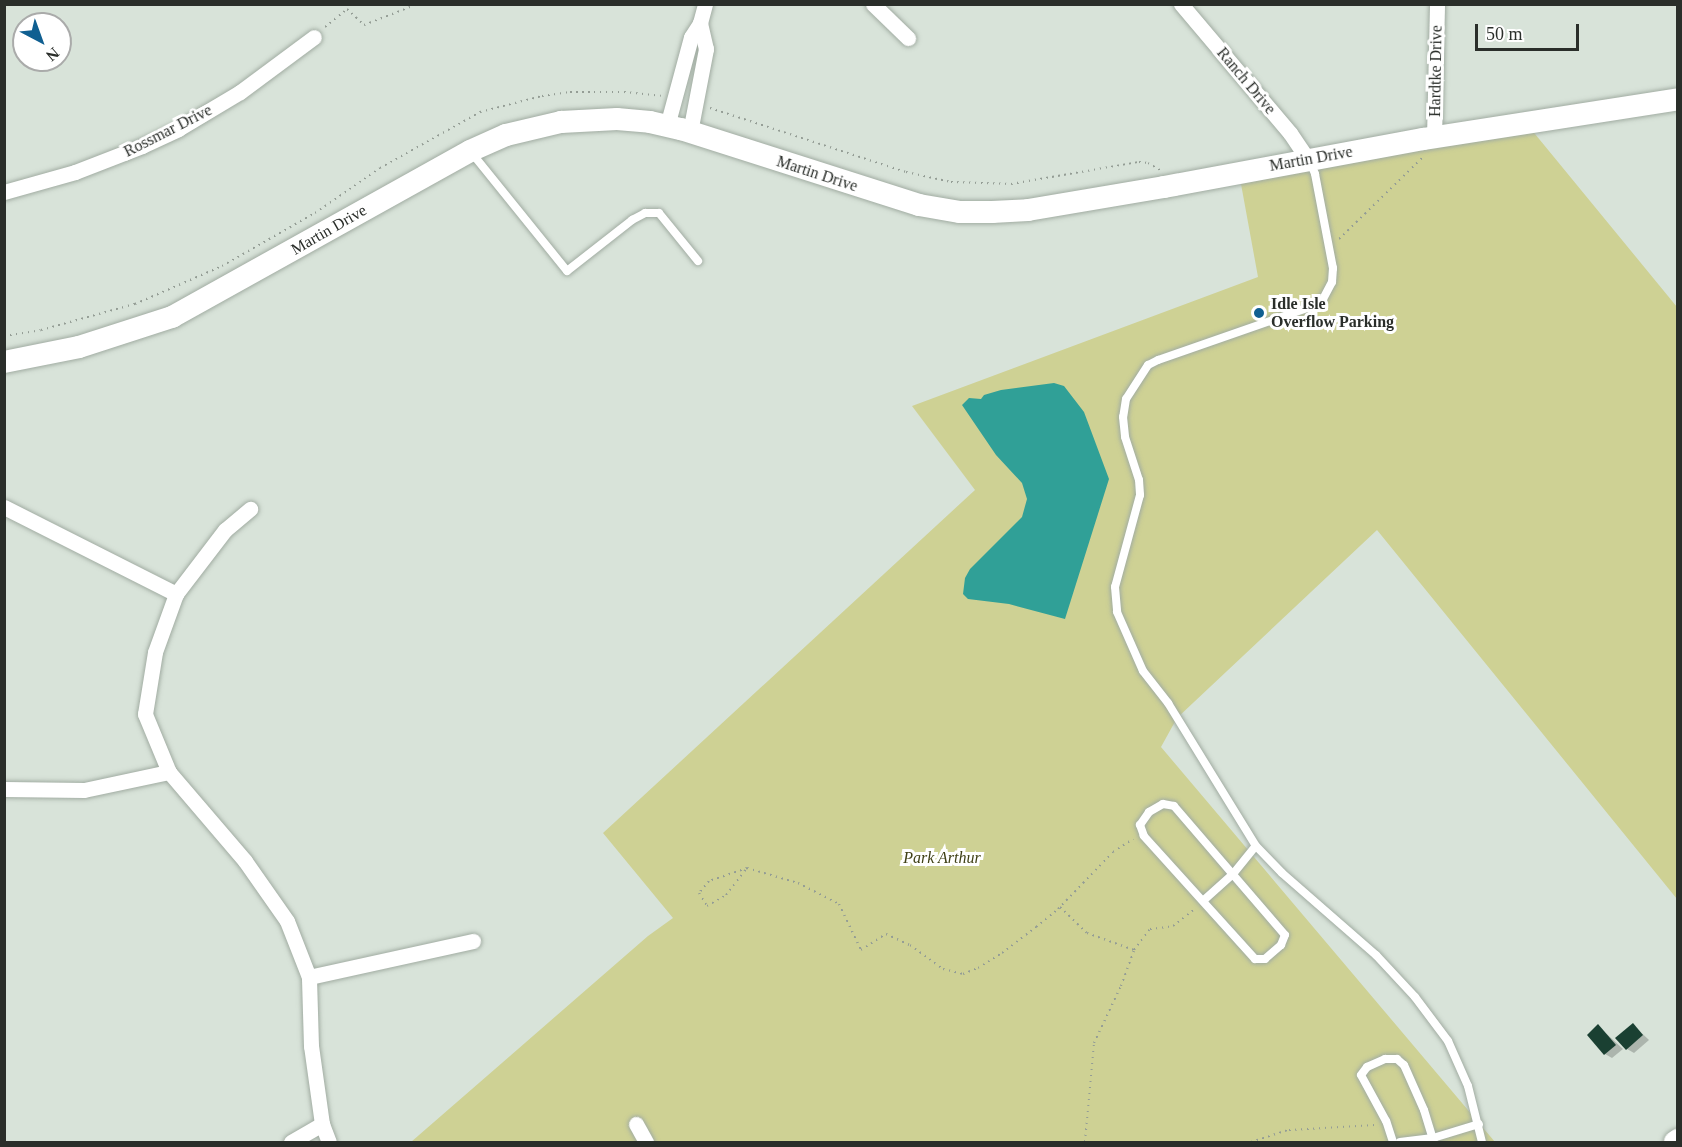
<!DOCTYPE html>
<html>
<head>
<meta charset="utf-8">
<style>
  body { margin:0 }
  #map { position:relative; width:1682px; height:1147px; overflow:hidden; background:#d8e3d9; font-family:"Times New Roman",serif }
  div>[style] { position:absolute }
  [style*='--x'] { left:calc(var(--x)*1px); top:calc(var(--y)*1px); width:calc(var(--w)*1px); rotate:calc(var(--a)*1deg) }
  .green>* { inset:0; background:#ced194 }
  .water>* { inset:0; background:#30a097 }
  .shadow>* { inset:0; background:#0003 }
  .building>* { inset:0; background:#1a4032 }
  .path>* { height:2px; margin-top:-1px; transform-origin:0; background:repeating-linear-gradient(90deg,#949d95 0 1.5px,transparent 0 6px) }
  .roads { filter:drop-shadow(0 0 2px #a1aca2) drop-shadow(0 0 2px #a1aca2) }
  .lane>* { height:8px; margin:-4px; padding:0 4px; transform-origin:4px; border-radius:4px; background:#fff }
  .street>* { height:15px; margin:-7.5px; padding:0 7.5px; transform-origin:7.5px; border-radius:7.5px; background:#fff }
  .secondary>* { height:22px; margin:-11px; padding:0 11px; transform-origin:11px; border-radius:11px; background:#fff }
  .dots>* { width:16px; height:16px; translate:-50% -50%; box-sizing:border-box; border:3px solid #fff; border-radius:50% }
  span { translate:-50% -50%; white-space:nowrap; text-align:center; line-height:1.15; -webkit-text-stroke:6px #fff; paint-order:stroke }
  .street-label { font-size:16px; color:#2a2e2a }
  .poi-label { font-size:16px; color:#2a2e2a; font-weight:700 }
  .left { translate:0 -50%; text-align:left }
  .park-label { font-size:16px; color:#404117; font-style:italic }
  .frame { position:absolute; inset:0; border:6px solid #2a2e2a; pointer-events:none }
  .north { position:absolute; left:12px; top:12px; width:60px; height:60px; box-sizing:border-box; background:#fff; border:2px solid #aaabaa; border-radius:50%; rotate:139deg; font-size:16px; font-weight:700; line-height:24px; text-align:center; color:#2a2e2a }
  .north::after { content:''; display:block; margin:auto; width:21px; height:27px; background:#105f91; clip-path:polygon(50% 0,100% 100%,50% 72%,0 100%) }
  .scale { position:absolute; left:1475px; top:24px; width:104px; height:27px; box-sizing:border-box; border:3px solid #2a2e2a; border-top:0; padding-left:8px; font-size:18px; line-height:21px; white-space:nowrap; color:#2a2e2a; -webkit-text-stroke:4px #fff; paint-order:stroke }
</style>
</head>
<body>
<div id="map">
  <div class="green">
    <i style="clip-path:polygon(1526px 123px,1677px 307px,1677px 899px,1377px 530px,1177px 718px,1161px 747px,1495px 1142px,411px 1142px,648px 936px,673px 918px,603px 833px,975px 490px,912px 406px,1258px 277px,1239px 173px)"></i>
  </div>
  <div class="water">
    <i style="clip-path:polygon(1054px 383px,1064px 386px,1084px 412px,1109px 479px,1065px 619px,1009px 604px,968px 599px,963px 594px,965px 578px,970px 569px,1022px 517px,1027px 499px,1022px 483px,996px 455px,962px 405px,969px 398px,981px 399px,984px 395px,1001px 390px)"></i>
  </div>
  <div class="shadow">
    <i style="clip-path:polygon(1633px 1025px,1649px 1040px,1634px 1053px,1627px 1049px)"></i>
    <i style="clip-path:polygon(1598px 1026px,1623px 1049px,1612px 1058px,1605px 1054px,1589px 1035px)"></i>
  </div>
  <div class="building">
    <i style="clip-path:polygon(1633px 1023px,1643px 1035px,1626px 1050px,1615px 1038px)"></i>
    <i style="clip-path:polygon(1598px 1024px,1616px 1045px,1604px 1055px,1587px 1035px)"></i>
  </div>
  <div class="path">
    <i style="--x:325;--y:27;--w:28;--a:-39"></i>
    <i style="--x:347;--y:9;--w:23;--a:43"></i>
    <i style="--x:364;--y:25;--w:58;--a:-21.3"></i>
    <i style="--x:710;--y:108;--w:206;--a:18.1"></i>
    <i style="--x:906;--y:172;--w:46;--a:12.5"></i>
    <i style="--x:951;--y:182;--w:60;--a:1.9"></i>
    <i style="--x:1011;--y:184;--w:130;--a:-9.8"></i>
    <i style="--x:1139;--y:162;--w:9;--a:6"></i>
    <i style="--x:1148;--y:163;--w:14;--a:30"></i>
    <i style="--x:1339;--y:239;--w:117;--a:-44.3"></i>
    <i style="--x:4;--y:336;--w:37;--a:-9"></i>
    <i style="--x:41;--y:330;--w:98;--a:-15.5"></i>
    <i style="--x:135;--y:304;--w:95;--a:-23.6"></i>
    <i style="--x:222;--y:266;--w:107;--a:-29.7"></i>
    <i style="--x:315;--y:213;--w:79;--a:-34.7"></i>
    <i style="--x:380;--y:168;--w:115;--a:-29.2"></i>
    <i style="--x:480;--y:112;--w:64;--a:-14.5"></i>
    <i style="--x:542;--y:96;--w:28;--a:-8"></i>
    <i style="--x:570;--y:92;--w:54;--a:0"></i>
    <i style="--x:624;--y:92;--w:37;--a:6"></i>
    <i style="--x:747;--y:868;--w:40;--a:161.1"></i>
    <i style="--x:709;--y:881;--w:16;--a:130"></i>
    <i style="--x:699;--y:893;--w:15;--a:58"></i>
    <i style="--x:707;--y:906;--w:22;--a:-30"></i>
    <i style="--x:726;--y:895;--w:34;--a:-52"></i>
    <i style="--x:747;--y:868;--w:53;--a:16.4"></i>
    <i style="--x:798;--y:883;--w:46;--a:27.1"></i>
    <i style="--x:839;--y:904;--w:51;--a:64.4"></i>
    <i style="--x:861;--y:950;--w:30;--a:-33"></i>
    <i style="--x:886;--y:934;--w:26;--a:25"></i>
    <i style="--x:910;--y:945;--w:41;--a:36"></i>
    <i style="--x:943;--y:969;--w:21;--a:14"></i>
    <i style="--x:963;--y:974;--w:16;--a:-22"></i>
    <i style="--x:978;--y:968;--w:28;--a:-32"></i>
    <i style="--x:1002;--y:953;--w:43;--a:-37.4"></i>
    <i style="--x:1036;--y:927;--w:28;--a:-39"></i>
    <i style="--x:1058;--y:909;--w:79;--a:-46"></i>
    <i style="--x:1113;--y:852;--w:24;--a:-33"></i>
    <i style="--x:1060;--y:907;--w:37;--a:44"></i>
    <i style="--x:1087;--y:933;--w:50;--a:19.9"></i>
    <i style="--x:1085;--y:1142;--w:99;--a:-84.8"></i>
    <i style="--x:1094;--y:1043;--w:63;--a:-64.7"></i>
    <i style="--x:1121;--y:986;--w:38;--a:-70"></i>
    <i style="--x:1134;--y:950;--w:26;--a:-53"></i>
    <i style="--x:1150;--y:929;--w:23;--a:-7"></i>
    <i style="--x:1173;--y:926;--w:28;--a:-38"></i>
    <i style="--x:1251;--y:1142;--w:40;--a:-18"></i>
    <i style="--x:1289;--y:1130;--w:86;--a:-3.3"></i>
  </div>
  <div class="roads">
    <div class="lane">
      <i style="--x:471;--y:152;--w:153;--a:51.1"></i>
      <i style="--x:567;--y:271;--w:83;--a:-38.1"></i>
      <i style="--x:632;--y:220;--w:15;--a:-28"></i>
      <i style="--x:645;--y:213;--w:14;--a:0"></i>
      <i style="--x:659;--y:213;--w:62;--a:50.9"></i>
      <i style="--x:1310;--y:162;--w:13;--a:67"></i>
      <i style="--x:1315;--y:174;--w:96;--a:79.2"></i>
      <i style="--x:1333;--y:268;--w:14;--a:94"></i>
      <i style="--x:1332;--y:282;--w:19;--a:118"></i>
      <i style="--x:1323;--y:299;--w:12;--a:145"></i>
      <i style="--x:1313;--y:306;--w:164;--a:160.8"></i>
      <i style="--x:1158;--y:360;--w:11;--a:153"></i>
      <i style="--x:1148;--y:365;--w:40;--a:122.9"></i>
      <i style="--x:1126;--y:399;--w:18;--a:99"></i>
      <i style="--x:1123;--y:417;--w:20;--a:84"></i>
      <i style="--x:1125;--y:437;--w:45;--a:72"></i>
      <i style="--x:1139;--y:480;--w:15;--a:86"></i>
      <i style="--x:1140;--y:495;--w:95;--a:105.2"></i>
      <i style="--x:1115;--y:587;--w:25;--a:85"></i>
      <i style="--x:1117;--y:612;--w:64;--a:66.2"></i>
      <i style="--x:1143;--y:671;--w:41;--a:52"></i>
      <i style="--x:1168;--y:703;--w:168;--a:58.4"></i>
      <i style="--x:1256;--y:846;--w:37;--a:46"></i>
      <i style="--x:1282;--y:873;--w:125;--a:41.1"></i>
      <i style="--x:1376;--y:955;--w:57;--a:47.1"></i>
      <i style="--x:1415;--y:997;--w:55;--a:53.1"></i>
      <i style="--x:1448;--y:1041;--w:49;--a:66"></i>
      <i style="--x:1468;--y:1086;--w:58;--a:76"></i>
      <i style="--x:1163;--y:804;--w:11;--a:10"></i>
      <i style="--x:1174;--y:806;--w:170;--a:49.3"></i>
      <i style="--x:1285;--y:935;--w:11;--a:112"></i>
      <i style="--x:1281;--y:945;--w:21;--a:139"></i>
      <i style="--x:1265;--y:959;--w:10;--a:180"></i>
      <i style="--x:1255;--y:959;--w:166;--a:-132.1"></i>
      <i style="--x:1144;--y:836;--w:12;--a:-110"></i>
      <i style="--x:1140;--y:825;--w:16;--a:-55"></i>
      <i style="--x:1149;--y:812;--w:16;--a:-30"></i>
      <i style="--x:1204;--y:900;--w:39;--a:-42"></i>
      <i style="--x:1233;--y:874;--w:36;--a:-51"></i>
      <i style="--x:1393;--y:1142;--w:22;--a:-108"></i>
      <i style="--x:1386;--y:1121;--w:52;--a:-118.5"></i>
      <i style="--x:1361;--y:1075;--w:10;--a:-53"></i>
      <i style="--x:1367;--y:1067;--w:20;--a:-24"></i>
      <i style="--x:1385;--y:1059;--w:12;--a:0"></i>
      <i style="--x:1397;--y:1059;--w:9;--a:41"></i>
      <i style="--x:1404;--y:1065;--w:49;--a:66"></i>
      <i style="--x:1424;--y:1110;--w:34;--a:73"></i>
      <i style="--x:1400;--y:1142;--w:33;--a:-7"></i>
      <i style="--x:1433;--y:1138;--w:48;--a:-16.9"></i>
    </div>
    <div class="street">
      <i style="--x:873;--y:4;--w:49;--a:44.2"></i>
      <i style="--x:1181;--y:4;--w:169;--a:49.8"></i>
      <i style="--x:1290;--y:133;--w:32;--a:56"></i>
      <i style="--x:667;--y:126;--w:92;--a:-74.9"></i>
      <i style="--x:691;--y:37;--w:17;--a:-57"></i>
      <i style="--x:700;--y:23;--w:20;--a:-75"></i>
      <i style="--x:690;--y:132;--w:85;--a:-79.1"></i>
      <i style="--x:706;--y:49;--w:27;--a:-103"></i>
      <i style="--x:1434;--y:138;--w:134;--a:-88.7"></i>
      <i style="--x:4;--y:192;--w:74;--a:-15.7"></i>
      <i style="--x:75;--y:172;--w:72;--a:-21.2"></i>
      <i style="--x:142;--y:146;--w:40;--a:-25"></i>
      <i style="--x:178;--y:129;--w:72;--a:-30.8"></i>
      <i style="--x:240;--y:92;--w:92;--a:-36.6"></i>
      <i style="--x:4;--y:507;--w:193;--a:26.8"></i>
      <i style="--x:176;--y:594;--w:81;--a:-52.6"></i>
      <i style="--x:225;--y:530;--w:33;--a:-40"></i>
      <i style="--x:169;--y:772;--w:117;--a:49.5"></i>
      <i style="--x:245;--y:861;--w:73;--a:55"></i>
      <i style="--x:287;--y:921;--w:60;--a:68.6"></i>
      <i style="--x:309;--y:977;--w:168;--a:-12.4"></i>
      <i style="--x:4;--y:789;--w:80;--a:0.7"></i>
      <i style="--x:84;--y:790;--w:87;--a:-12"></i>
      <i style="--x:169;--y:772;--w:63;--a:-112.5"></i>
      <i style="--x:145;--y:714;--w:63;--a:-80.8"></i>
      <i style="--x:155;--y:652;--w:62;--a:-70.1"></i>
      <i style="--x:322;--y:1124;--w:19;--a:69"></i>
      <i style="--x:636;--y:1124;--w:21;--a:61"></i>
      <i style="--x:291;--y:1142;--w:36;--a:-30"></i>
      <i style="--x:322;--y:1124;--w:79;--a:-98"></i>
      <i style="--x:311;--y:1046;--w:69;--a:-91.7"></i>
    </div>
    <div class="secondary">
      <i style="--x:4;--y:362;--w:76;--a:-11.3"></i>
      <i style="--x:79;--y:347;--w:98;--a:-17.9"></i>
      <i style="--x:172;--y:317;--w:341;--a:-29.1"></i>
      <i style="--x:470;--y:151;--w:39;--a:-24"></i>
      <i style="--x:506;--y:135;--w:57;--a:-13.3"></i>
      <i style="--x:561;--y:122;--w:56;--a:-3.1"></i>
      <i style="--x:617;--y:119;--w:33;--a:5"></i>
      <i style="--x:650;--y:122;--w:32;--a:13"></i>
      <i style="--x:681;--y:129;--w:250;--a:17.7"></i>
      <i style="--x:919;--y:205;--w:42;--a:9.7"></i>
      <i style="--x:960;--y:212;--w:32;--a:0"></i>
      <i style="--x:992;--y:212;--w:36;--a:-3"></i>
      <i style="--x:1028;--y:210;--w:138;--a:-9.6"></i>
      <i style="--x:1164;--y:187;--w:264;--a:-10.5"></i>
      <i style="--x:1424;--y:139;--w:257;--a:-8.9"></i>
      <i style="--x:1675;--y:1142;--w:4;--a:-34"></i>
    </div>
  </div>
  <div class="dots">
    <i style="left:1259px;top:313px;background:#105f91"></i>
  </div>
  <div class="street-label">
    <span style="left:1436px;top:71px;rotate:-89deg">Hardtke Drive</span>
    <span style="left:1246px;top:81px;rotate:50deg">Ranch Drive</span>
    <span style="left:168px;top:131px;rotate:-27deg">Rossmar Drive</span>
    <span style="left:1311px;top:159px;rotate:-10deg">Martin Drive</span>
    <span style="left:817px;top:174px;rotate:18deg">Martin Drive</span>
    <span style="left:329px;top:230px;rotate:-30deg">Martin Drive</span>
  </div>
  <div class="poi-label">
    <span class="left" style="left:1271px;top:313px">Idle Isle<br>Overflow Parking</span>
  </div>
  <div class="park-label">
    <span style="left:942px;top:858px">Park Arthur</span>
  </div>
  <div class="frame"></div>
  <div class="north">N</div>
  <div class="scale">50 m</div>
</div>
</body>
</html>
